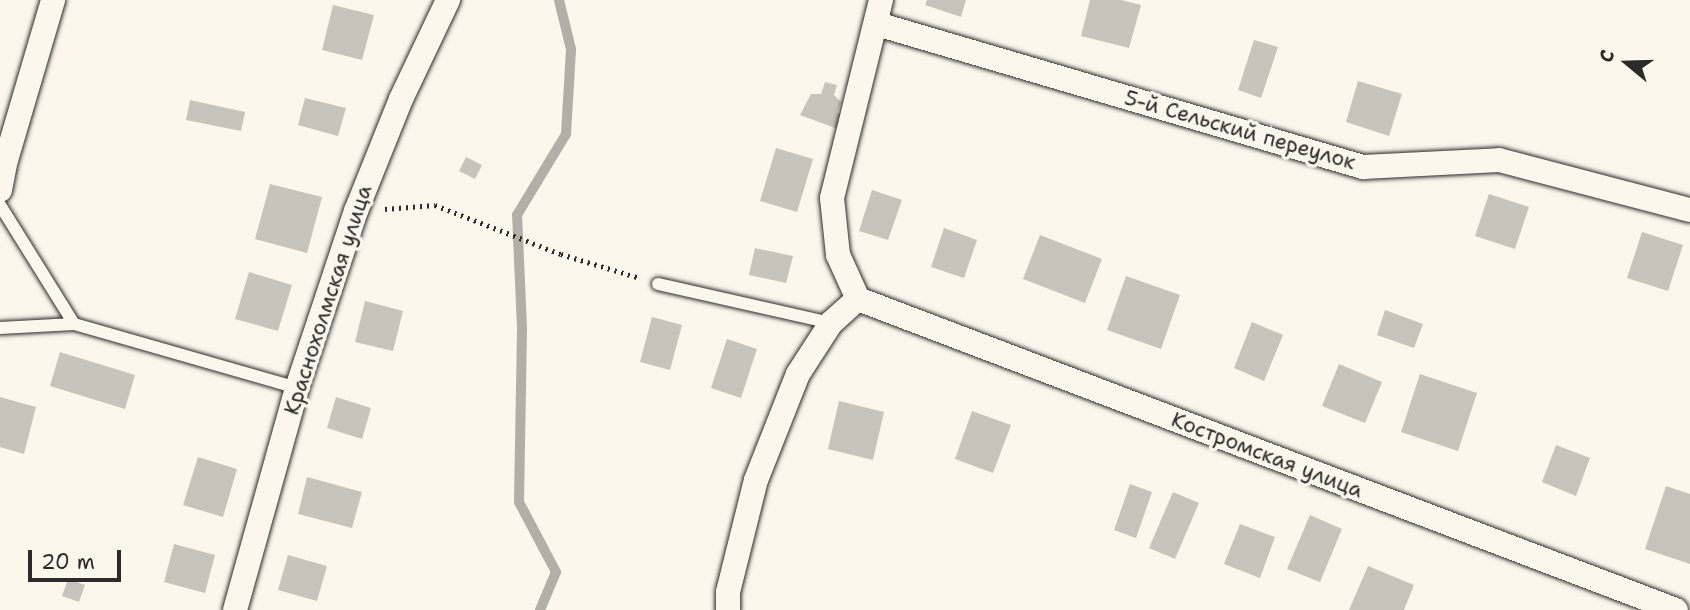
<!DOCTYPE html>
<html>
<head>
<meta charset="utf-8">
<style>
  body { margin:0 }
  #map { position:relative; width:1690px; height:610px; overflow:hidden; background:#fbf7ec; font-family:"Shantell Sans",sans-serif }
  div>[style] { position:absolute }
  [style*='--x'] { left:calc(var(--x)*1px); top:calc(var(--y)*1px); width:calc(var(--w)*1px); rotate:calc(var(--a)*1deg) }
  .stream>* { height:10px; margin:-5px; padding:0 5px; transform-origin:5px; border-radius:5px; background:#b1afa7 }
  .building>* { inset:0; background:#c7c4bc }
  .path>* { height:4.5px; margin-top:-2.25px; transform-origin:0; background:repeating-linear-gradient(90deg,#2b2b2b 0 2px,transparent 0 7px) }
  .roads { filter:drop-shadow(0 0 2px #2b2b2b) drop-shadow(0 0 2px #2b2b2b) }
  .service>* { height:12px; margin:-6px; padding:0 6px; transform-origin:6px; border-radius:6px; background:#fbf7ec }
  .minor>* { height:24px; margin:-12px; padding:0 12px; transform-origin:12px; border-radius:12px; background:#fbf7ec }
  span { translate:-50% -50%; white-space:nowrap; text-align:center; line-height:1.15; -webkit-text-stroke:7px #fbf7ec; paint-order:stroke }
  .street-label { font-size:21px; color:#2b2b2b }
  .north { position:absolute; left:1592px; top:28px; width:70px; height:70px; -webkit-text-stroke:5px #fbf7ec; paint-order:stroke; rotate:289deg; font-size:19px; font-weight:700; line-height:28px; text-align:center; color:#2b2b2b }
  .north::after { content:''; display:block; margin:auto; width:24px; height:32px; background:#2b2b2b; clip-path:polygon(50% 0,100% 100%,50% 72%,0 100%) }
  .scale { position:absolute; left:28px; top:550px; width:93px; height:32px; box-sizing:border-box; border:4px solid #2b2b2b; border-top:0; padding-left:9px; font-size:21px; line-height:24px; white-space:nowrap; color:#2b2b2b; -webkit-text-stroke:5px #fbf7ec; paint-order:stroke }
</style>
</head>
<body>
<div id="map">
  <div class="stream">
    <i style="--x:540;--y:610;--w:41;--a:-67.2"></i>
    <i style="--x:556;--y:572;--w:79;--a:-117.9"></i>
    <i style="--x:519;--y:502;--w:174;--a:-89"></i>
    <i style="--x:522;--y:328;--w:113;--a:-92.5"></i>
    <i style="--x:517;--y:215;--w:95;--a:-58.8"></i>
    <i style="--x:566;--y:134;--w:85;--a:-86.6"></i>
    <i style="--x:571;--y:49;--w:50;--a:-103.8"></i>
  </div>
  <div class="building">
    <i style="clip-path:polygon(927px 0,966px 0,961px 17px,925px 5px)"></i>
    <i style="clip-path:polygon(1090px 0,1121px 0,1141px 5px,1129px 48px,1081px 36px)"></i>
    <i style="clip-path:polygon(333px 5px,374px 15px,362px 60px,322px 50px)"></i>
    <i style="clip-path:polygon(1254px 40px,1278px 47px,1261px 98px,1238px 90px)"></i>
    <i style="clip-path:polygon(1358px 81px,1402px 94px,1389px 136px,1346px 122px)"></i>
    <i style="clip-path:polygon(825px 82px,837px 85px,834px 95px,841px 102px,837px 113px,843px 115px,838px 129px,800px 115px,811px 94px,821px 94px)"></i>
    <i style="clip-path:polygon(305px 98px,346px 108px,338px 136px,298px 125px)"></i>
    <i style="clip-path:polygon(190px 100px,245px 112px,241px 131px,186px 120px)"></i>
    <i style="clip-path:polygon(776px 148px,813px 159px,797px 212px,760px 201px)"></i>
    <i style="clip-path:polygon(466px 157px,482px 165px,475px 179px,459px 171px)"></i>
    <i style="clip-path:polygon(270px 184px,322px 197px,307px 253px,255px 239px)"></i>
    <i style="clip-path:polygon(872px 190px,902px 200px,888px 240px,859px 231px)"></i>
    <i style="clip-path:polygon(1489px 194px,1529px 207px,1515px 249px,1475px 236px)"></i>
    <i style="clip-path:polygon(944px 228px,977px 240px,964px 278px,931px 267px)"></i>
    <i style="clip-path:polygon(1642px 232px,1683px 245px,1668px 291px,1627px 278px)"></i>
    <i style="clip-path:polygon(1040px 235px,1102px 259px,1085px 303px,1023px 279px)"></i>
    <i style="clip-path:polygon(755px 248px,793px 256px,786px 283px,749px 275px)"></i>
    <i style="clip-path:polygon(249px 272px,292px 285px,278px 331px,235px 319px)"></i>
    <i style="clip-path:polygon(1126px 276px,1180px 295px,1161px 349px,1107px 330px)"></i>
    <i style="clip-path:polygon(365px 301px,403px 311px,393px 351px,355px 342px)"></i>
    <i style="clip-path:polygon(1385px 310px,1423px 324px,1414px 348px,1377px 335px)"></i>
    <i style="clip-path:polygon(652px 317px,682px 325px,670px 370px,640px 362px)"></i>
    <i style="clip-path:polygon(1252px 322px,1283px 335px,1264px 381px,1234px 368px)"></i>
    <i style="clip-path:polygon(727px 339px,757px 349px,741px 398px,711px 388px)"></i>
    <i style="clip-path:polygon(60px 352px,135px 375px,125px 409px,50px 386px)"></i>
    <i style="clip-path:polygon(1339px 364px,1382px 382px,1365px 423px,1322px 406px)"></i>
    <i style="clip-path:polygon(1420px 374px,1477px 393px,1458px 451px,1401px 432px)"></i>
    <i style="clip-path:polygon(0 397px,36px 407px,24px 454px,0 447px)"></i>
    <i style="clip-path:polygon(336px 397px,371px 408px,362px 439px,327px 428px)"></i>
    <i style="clip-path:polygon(839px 401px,884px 412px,873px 460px,828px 449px)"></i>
    <i style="clip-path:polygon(972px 411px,1011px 425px,993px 473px,955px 459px)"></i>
    <i style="clip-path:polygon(1556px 445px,1590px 458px,1576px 496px,1542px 482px)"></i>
    <i style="clip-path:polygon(198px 457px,237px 469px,223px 517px,183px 505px)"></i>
    <i style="clip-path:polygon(307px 477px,362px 492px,352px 528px,298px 514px)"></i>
    <i style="clip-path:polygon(1130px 484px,1152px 492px,1136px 538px,1114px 530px)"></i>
    <i style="clip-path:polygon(1666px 486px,1690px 494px,1690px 564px,1645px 549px)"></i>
    <i style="clip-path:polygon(1173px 492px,1199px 503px,1175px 559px,1149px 548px)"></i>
    <i style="clip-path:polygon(1310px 515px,1342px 529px,1320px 582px,1287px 569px)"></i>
    <i style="clip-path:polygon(1240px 524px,1275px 537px,1260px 578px,1224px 564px)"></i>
    <i style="clip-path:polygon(174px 544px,215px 555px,205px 593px,164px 582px)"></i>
    <i style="clip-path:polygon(288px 555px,327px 566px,317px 601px,278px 590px)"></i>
    <i style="clip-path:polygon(1368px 566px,1414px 585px,1404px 610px,1349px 610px)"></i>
    <i style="clip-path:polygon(68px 579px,85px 585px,79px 602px,62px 596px)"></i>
  </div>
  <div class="path">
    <i style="--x:385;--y:209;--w:50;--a:-4.6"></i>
    <i style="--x:435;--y:205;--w:135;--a:21.3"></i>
    <i style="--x:561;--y:254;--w:83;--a:16.9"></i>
  </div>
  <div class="roads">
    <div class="service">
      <i style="--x:0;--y:205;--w:140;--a:58.1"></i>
      <i style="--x:658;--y:284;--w:177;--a:12.7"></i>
      <i style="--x:0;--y:328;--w:74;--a:-3.1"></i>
      <i style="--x:74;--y:324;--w:232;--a:16"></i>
    </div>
    <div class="minor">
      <i style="--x:877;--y:24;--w:507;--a:16.4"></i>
      <i style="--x:1363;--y:167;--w:136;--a:-2.9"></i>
      <i style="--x:1499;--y:160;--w:197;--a:14.7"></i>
      <i style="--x:0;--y:190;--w:31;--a:-79"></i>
      <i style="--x:6;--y:160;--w:167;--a:-73.6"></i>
      <i style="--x:858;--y:299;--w:875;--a:20.82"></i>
      <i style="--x:858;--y:299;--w:48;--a:-114.4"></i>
      <i style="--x:838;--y:255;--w:57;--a:-96"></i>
      <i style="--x:832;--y:198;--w:204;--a:-76.1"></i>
      <i style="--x:235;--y:610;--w:230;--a:-74.4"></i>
      <i style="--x:297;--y:388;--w:187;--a:-71.6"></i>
      <i style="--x:356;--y:211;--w:121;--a:-68.1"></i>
      <i style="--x:401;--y:99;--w:110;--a:-64.6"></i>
      <i style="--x:728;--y:610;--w:18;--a:-90"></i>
      <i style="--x:728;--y:592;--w:115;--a:-76"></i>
      <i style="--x:756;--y:480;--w:114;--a:-68.4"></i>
      <i style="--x:798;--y:374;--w:61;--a:-57.1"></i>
      <i style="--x:831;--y:323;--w:36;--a:-42"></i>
    </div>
  </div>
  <div class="street-label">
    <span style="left:1240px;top:130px;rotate:16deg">5-й Сельский переулок</span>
    <span style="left:328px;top:300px;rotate:-72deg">Краснохолмская улица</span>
    <span style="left:1267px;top:455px;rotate:21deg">Костромская улица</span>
  </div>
  <div class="north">С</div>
  <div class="scale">20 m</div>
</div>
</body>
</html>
